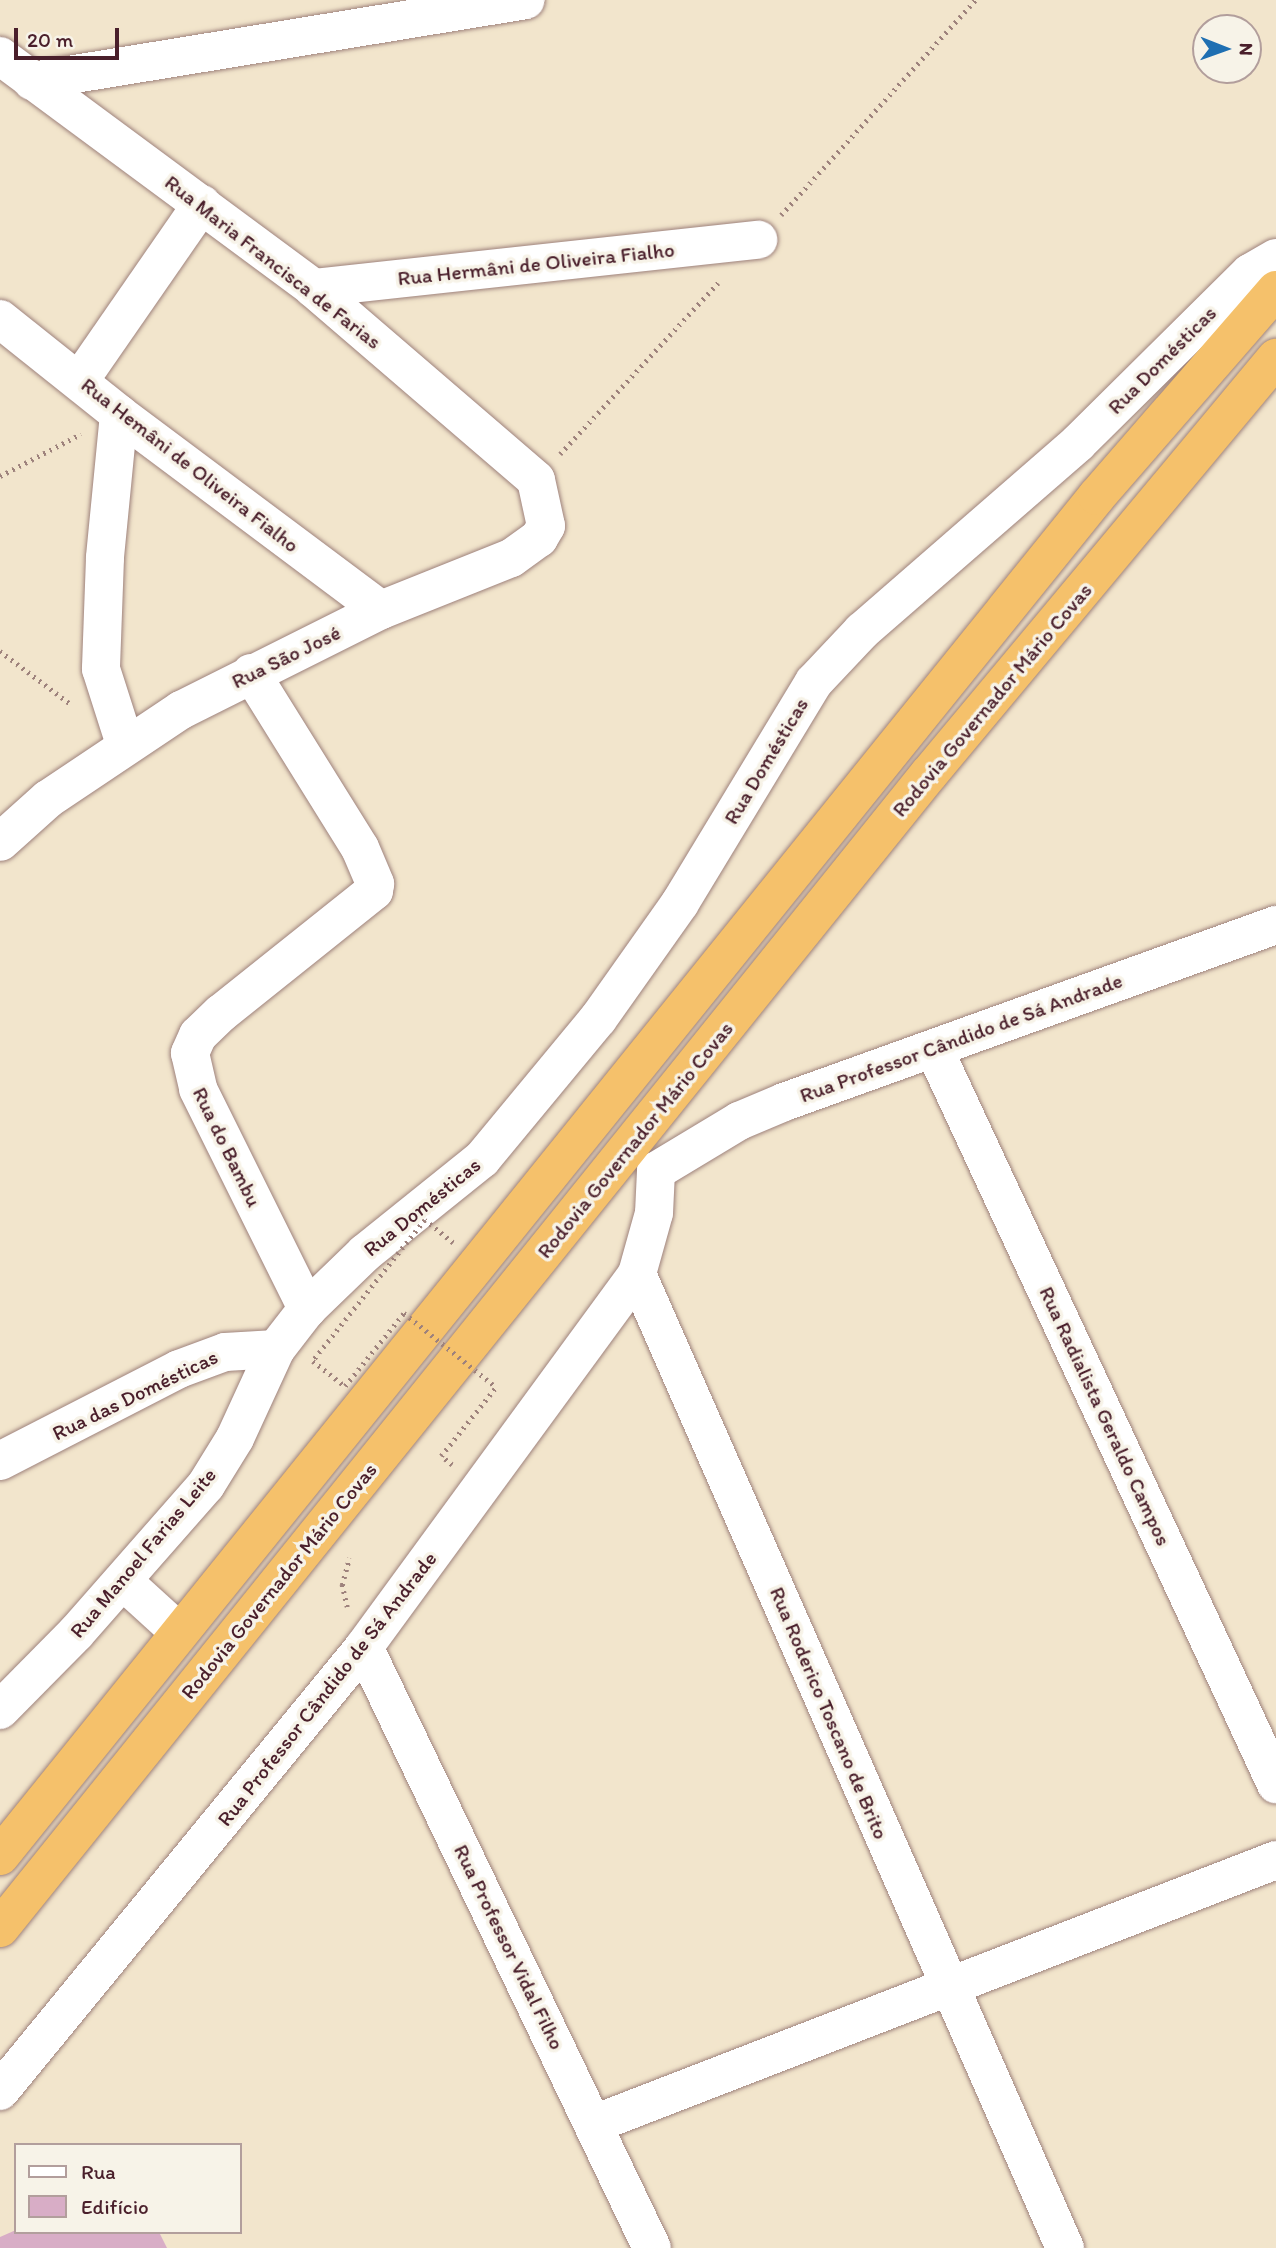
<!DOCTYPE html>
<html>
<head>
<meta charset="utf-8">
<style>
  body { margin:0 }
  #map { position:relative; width:1276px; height:2248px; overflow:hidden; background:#f2e5cc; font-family:Itim,sans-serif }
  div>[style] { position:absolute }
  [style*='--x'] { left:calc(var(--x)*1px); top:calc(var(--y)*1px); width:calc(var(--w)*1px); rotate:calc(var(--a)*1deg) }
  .building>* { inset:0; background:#d8adc6 }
  .path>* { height:4.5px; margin-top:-2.25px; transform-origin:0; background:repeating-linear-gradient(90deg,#9e827c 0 2px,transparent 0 7px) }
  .roads { filter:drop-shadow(0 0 2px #9e827c) drop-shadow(0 0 2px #9e827c) }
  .minor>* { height:38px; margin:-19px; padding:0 19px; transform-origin:19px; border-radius:19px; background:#fff }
  .highway>* { height:38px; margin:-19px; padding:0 19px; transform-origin:19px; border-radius:19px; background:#f5c16b }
  .path-bridge>* { height:4.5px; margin-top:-2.25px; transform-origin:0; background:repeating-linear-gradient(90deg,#9e827c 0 2px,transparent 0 7px) }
  span { translate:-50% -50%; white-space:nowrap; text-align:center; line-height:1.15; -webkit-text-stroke:7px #f7f3e8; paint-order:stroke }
  .street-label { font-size:21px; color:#4a1f2b }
  .legend { position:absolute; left:14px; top:2143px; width:228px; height:91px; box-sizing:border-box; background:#f7f3e8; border:2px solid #b29e9c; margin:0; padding:9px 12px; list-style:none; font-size:21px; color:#4a1f2b }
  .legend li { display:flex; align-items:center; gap:14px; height:35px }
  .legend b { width:35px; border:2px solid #b29e9c }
  .north { position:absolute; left:1192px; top:14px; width:70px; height:70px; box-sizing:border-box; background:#f7f3e8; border:2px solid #b29e9c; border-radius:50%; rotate:91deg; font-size:19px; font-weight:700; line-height:28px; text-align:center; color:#4a1f2b }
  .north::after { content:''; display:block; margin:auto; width:24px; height:32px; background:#1f6fb2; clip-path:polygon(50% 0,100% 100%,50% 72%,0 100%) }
  .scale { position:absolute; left:14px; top:28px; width:105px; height:32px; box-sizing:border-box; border:4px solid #4a1f2b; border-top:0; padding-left:9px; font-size:21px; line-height:24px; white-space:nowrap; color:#4a1f2b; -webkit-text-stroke:5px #f7f3e8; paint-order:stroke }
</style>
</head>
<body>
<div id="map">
  <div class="building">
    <i style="clip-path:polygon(16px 2230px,159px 2232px,167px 2248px,0 2248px,0 2237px)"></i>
  </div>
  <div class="path">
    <i style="--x:781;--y:215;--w:290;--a:-47.9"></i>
    <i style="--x:560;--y:454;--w:233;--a:-47.3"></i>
    <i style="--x:0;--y:476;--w:91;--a:-27.4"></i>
    <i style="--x:0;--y:651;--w:90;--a:36.9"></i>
    <i style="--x:452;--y:1465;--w:14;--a:-141"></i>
    <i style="--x:441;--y:1456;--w:88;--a:-51.4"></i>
    <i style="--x:347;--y:1607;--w:23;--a:-103"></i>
    <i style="--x:342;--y:1585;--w:28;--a:-75"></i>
  </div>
  <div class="roads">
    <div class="minor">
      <i style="--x:0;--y:56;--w:390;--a:36.5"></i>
      <i style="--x:313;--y:288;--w:294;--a:40.7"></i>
      <i style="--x:536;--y:480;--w:47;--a:77.7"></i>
      <i style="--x:546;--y:526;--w:14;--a:120"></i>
      <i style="--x:539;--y:538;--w:34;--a:144"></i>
      <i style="--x:511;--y:558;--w:140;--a:158.2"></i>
      <i style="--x:381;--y:610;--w:224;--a:153.4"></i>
      <i style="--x:181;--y:710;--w:160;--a:146.2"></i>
      <i style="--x:48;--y:799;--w:64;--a:138.1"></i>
      <i style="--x:32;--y:81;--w:500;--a:-9.3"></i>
      <i style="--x:313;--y:288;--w:448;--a:-6.2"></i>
      <i style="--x:0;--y:319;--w:152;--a:38.6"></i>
      <i style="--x:119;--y:414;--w:327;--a:36.8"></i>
      <i style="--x:80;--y:380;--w:214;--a:-55.3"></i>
      <i style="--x:119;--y:414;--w:145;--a:95.6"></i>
      <i style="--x:105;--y:558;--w:111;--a:92.1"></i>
      <i style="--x:101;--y:669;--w:79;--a:72.3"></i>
      <i style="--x:251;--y:673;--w:206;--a:58.1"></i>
      <i style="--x:360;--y:848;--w:39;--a:67"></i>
      <i style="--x:375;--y:884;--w:7;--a:98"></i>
      <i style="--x:374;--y:891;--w:196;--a:141.4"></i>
      <i style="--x:221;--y:1013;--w:32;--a:136"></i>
      <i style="--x:198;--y:1035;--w:20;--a:114"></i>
      <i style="--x:190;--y:1053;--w:37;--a:77"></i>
      <i style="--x:198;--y:1089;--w:246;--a:63.6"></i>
      <i style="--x:934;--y:1049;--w:811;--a:65.05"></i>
      <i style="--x:656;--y:1171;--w:42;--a:92.7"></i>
      <i style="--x:654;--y:1213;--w:63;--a:105.6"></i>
      <i style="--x:637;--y:1274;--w:1064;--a:66.28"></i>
      <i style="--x:656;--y:1171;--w:97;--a:-31.1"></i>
      <i style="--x:739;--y:1121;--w:49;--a:-22.9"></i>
      <i style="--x:784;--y:1102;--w:523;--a:-19.79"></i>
      <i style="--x:0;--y:1461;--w:201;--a:-27.2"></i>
      <i style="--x:179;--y:1369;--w:49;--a:-20.3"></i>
      <i style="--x:225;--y:1352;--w:51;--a:-3.4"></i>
      <i style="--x:123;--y:1581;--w:76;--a:42.3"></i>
      <i style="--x:364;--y:1647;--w:666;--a:64.4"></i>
      <i style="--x:0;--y:1710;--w:108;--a:-45.4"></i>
      <i style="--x:76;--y:1633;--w:197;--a:-48.7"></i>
      <i style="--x:206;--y:1485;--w:55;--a:-58.3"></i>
      <i style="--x:235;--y:1438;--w:98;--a:-65.3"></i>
      <i style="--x:276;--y:1349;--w:51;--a:-52.2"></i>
      <i style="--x:307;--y:1309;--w:81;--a:-44"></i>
      <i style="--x:365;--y:1253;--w:150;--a:-38.8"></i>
      <i style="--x:482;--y:1159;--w:182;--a:-50.4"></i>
      <i style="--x:598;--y:1019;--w:142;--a:-54.7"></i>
      <i style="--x:680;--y:903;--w:258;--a:-58.8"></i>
      <i style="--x:814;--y:682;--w:70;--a:-46.7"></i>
      <i style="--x:862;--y:631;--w:286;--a:-41"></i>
      <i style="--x:1078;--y:443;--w:242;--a:-44.7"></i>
      <i style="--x:1250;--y:273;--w:30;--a:-30"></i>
      <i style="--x:0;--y:2091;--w:574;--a:-50.65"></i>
      <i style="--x:364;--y:1647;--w:462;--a:-53.8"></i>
      <i style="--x:594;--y:2124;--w:731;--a:-21.16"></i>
    </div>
    <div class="highway">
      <i style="--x:0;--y:1856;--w:1747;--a:-51.11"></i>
      <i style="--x:1097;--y:496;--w:273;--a:-49"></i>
      <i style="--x:0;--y:1928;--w:1481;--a:-51.17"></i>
      <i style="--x:929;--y:774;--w:542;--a:-50.17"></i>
    </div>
  </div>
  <div class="path-bridge">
    <i style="--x:453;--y:1243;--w:36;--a:-141"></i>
    <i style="--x:425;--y:1220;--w:180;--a:128.5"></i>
    <i style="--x:313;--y:1361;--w:41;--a:38"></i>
    <i style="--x:345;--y:1386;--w:94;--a:-51.1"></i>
    <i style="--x:404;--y:1313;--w:118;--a:38.8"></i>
  </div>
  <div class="street-label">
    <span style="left:273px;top:262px;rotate:38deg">Rua Maria Francisca de Farias</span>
    <span style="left:536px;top:264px;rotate:-6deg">Rua Hermâni de Oliveira Fialho</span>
    <span style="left:1162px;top:360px;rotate:-45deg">Rua Domésticas</span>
    <span style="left:190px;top:465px;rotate:38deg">Rua Hemâni de Oliveira Fialho</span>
    <span style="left:286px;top:657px;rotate:-26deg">Rua São José</span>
    <span style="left:992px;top:700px;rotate:-50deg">Rodovia Governador Mário Covas</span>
    <span style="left:766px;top:761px;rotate:-59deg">Rua Domésticas</span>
    <span style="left:961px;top:1038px;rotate:-20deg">Rua Professor Cândido de Sá Andrade</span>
    <span style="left:635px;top:1140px;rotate:-51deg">Rodovia Governador Mário Covas</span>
    <span style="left:227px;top:1147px;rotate:64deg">Rua do Bambu</span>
    <span style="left:422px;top:1207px;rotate:-39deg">Rua Domésticas</span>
    <span style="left:135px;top:1395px;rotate:-26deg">Rua das Domésticas</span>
    <span style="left:1105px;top:1416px;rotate:65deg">Rua Radialista Geraldo Campos</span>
    <span style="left:143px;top:1553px;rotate:-50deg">Rua Manoel Farias Leite</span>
    <span style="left:279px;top:1581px;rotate:-51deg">Rodovia Governador Mário Covas</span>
    <span style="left:327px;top:1689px;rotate:-52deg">Rua Professor Cândido de Sá Andrade</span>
    <span style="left:829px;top:1713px;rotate:67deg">Rua Roderico Toscano de Brito</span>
    <span style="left:509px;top:1947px;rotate:64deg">Rua Professor Vidal Filho</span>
  </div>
  <ul class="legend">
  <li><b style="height:9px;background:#fff"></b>Rua</li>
  <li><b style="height:19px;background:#d8adc6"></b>Edifício</li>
  </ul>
  <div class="north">N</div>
  <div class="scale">20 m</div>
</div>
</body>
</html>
